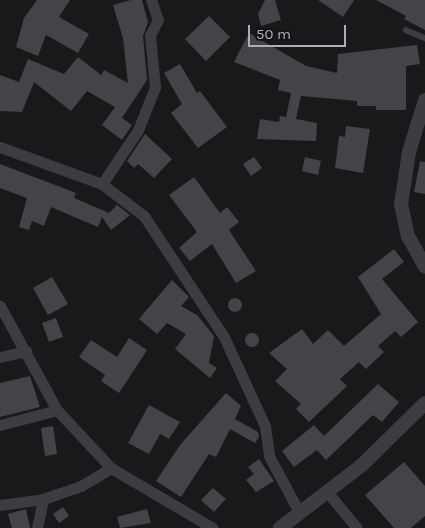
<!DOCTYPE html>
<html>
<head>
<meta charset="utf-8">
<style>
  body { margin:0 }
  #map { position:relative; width:425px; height:528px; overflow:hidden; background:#19191b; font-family:Karla,sans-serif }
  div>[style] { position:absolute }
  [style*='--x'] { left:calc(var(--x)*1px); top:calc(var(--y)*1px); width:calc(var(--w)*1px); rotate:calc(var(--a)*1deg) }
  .building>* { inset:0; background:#434448 }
  .round { border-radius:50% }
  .service>* { height:5.5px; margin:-2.75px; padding:0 2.75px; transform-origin:2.75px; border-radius:2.75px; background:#3c3c43 }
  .minor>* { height:11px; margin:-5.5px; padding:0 5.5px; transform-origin:5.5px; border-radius:5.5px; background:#3c3c43 }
  .tertiary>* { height:14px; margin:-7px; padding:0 7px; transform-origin:7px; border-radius:7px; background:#3c3c43 }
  span { translate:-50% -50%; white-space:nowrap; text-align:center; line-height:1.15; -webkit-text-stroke:4px #141416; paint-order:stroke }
  .scale { position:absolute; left:248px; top:25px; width:98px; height:22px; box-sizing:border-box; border:2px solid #aaafbc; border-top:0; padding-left:6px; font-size:15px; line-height:18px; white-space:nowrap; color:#aaafbc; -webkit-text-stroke:4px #141416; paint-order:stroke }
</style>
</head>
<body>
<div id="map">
  <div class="building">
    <i style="clip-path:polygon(37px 0,70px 0,59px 17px,89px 34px,78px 53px,46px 35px,38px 56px,16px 47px,24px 18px)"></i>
    <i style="clip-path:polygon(131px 0,142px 0,148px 22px,143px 36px,147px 80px,122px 118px,132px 125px,122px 140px,102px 125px,115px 107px,87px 91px,71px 111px,34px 82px,22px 112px,0 111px,0 75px,19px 82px,28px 59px,64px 74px,78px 57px,101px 75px,104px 70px,128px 83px,123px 38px,113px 5px)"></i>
    <i style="clip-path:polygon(265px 0,275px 0,281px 20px,261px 26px,258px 14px)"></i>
    <i style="clip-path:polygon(318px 0,354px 0,343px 17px)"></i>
    <i style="clip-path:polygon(376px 0,425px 0,425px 30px,404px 19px,406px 16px)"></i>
    <i style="clip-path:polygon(209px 16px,230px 37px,206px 61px,185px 39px)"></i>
    <i style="clip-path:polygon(249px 33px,306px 66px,337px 73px,338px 54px,417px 45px,420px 64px,406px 66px,406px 110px,376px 110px,376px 106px,357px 106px,357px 101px,301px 96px,296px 119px,317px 123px,316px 141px,257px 139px,260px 119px,279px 122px,280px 116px,286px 117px,291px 93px,278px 90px,280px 80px,234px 62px)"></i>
    <i style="clip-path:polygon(180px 64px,197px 93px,200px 91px,227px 127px,198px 148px,171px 113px,182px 104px,164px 73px)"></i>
    <i style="clip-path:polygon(346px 126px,370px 129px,363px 173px,335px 168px,339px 136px,345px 137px)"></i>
    <i style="clip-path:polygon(145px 134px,172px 159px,154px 178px,138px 164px,134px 168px,127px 161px)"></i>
    <i style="clip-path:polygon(254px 157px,262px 168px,251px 176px,243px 164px)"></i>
    <i style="clip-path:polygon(305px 157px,321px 161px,318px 175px,302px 171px)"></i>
    <i style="clip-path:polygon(420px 161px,425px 162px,425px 194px,414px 192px)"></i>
    <i style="clip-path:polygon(0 164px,76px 193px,74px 198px,109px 213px,117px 205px,130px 215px,111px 230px,102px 217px,98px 227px,51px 207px,44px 226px,32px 221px,29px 230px,19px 227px,27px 198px,0 188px)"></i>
    <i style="clip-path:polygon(194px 177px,220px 213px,227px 207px,239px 222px,229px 230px,256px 271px,236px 283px,212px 244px,190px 261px,179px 248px,197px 232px,169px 195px)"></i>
    <i style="clip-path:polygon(394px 249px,404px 262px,382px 279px,418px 322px,401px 337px,395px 331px,378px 346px,384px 352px,366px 369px,359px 362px,340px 379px,347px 386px,309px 422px,296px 409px,301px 404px,275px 381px,287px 369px,269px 353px,302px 329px,313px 344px,328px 330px,344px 346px,381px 314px,358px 277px)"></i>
    <i style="clip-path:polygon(52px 277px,68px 304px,48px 315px,33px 288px)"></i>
    <i style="clip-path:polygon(172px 280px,189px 297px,181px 306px,197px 315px,214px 336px,209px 363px,217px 368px,210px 378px,175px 349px,186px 334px,167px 323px,157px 334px,139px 319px)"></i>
    <i class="round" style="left:228px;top:298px;width:14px;height:14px"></i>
    <i style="clip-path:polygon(56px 318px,63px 337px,49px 342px,42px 323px)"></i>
    <i class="round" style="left:245px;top:333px;width:14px;height:14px"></i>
    <i style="clip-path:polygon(129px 338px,147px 350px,119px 393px,101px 381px,105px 375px,79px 357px,91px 340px,117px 357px)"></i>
    <i style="clip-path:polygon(30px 376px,40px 407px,0 417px,0 383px)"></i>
    <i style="clip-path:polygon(378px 384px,399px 402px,382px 422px,373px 415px,326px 460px,317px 450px,294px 467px,282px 451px,314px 425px,324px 436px)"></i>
    <i style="clip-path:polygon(226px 393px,241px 406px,235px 419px,258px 432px,259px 437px,255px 443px,230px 429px,216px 457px,209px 454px,181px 497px,156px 481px,180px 445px)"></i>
    <i style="clip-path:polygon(149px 405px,180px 422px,169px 439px,160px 434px,149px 454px,128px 443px)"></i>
    <i style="clip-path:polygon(53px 426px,57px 454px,45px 456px,41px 428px)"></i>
    <i style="clip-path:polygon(259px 459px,274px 481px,256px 492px,246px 480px,254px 474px,248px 467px)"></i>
    <i style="clip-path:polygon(404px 462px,425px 486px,425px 516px,411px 528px,394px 528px,365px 495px)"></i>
    <i style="clip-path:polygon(213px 488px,226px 499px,214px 512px,201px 500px)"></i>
    <i style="clip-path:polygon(63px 507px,69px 516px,59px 523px,53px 514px)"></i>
    <i style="clip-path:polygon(26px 509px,30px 528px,12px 528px,8px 514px)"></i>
    <i style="clip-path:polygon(147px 509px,151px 523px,120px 528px,117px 517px)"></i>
  </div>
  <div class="service">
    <i style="--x:406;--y:30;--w:21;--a:23"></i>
  </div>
  <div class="minor">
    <i style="--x:0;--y:147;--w:109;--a:19.9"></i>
    <i style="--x:102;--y:184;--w:53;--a:37.3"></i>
    <i style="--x:144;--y:216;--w:145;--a:56.5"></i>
    <i style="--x:224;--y:337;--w:98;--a:65.3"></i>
    <i style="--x:265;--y:426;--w:30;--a:82"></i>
    <i style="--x:269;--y:456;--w:64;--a:61.8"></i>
    <i style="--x:102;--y:184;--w:65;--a:-56.3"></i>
    <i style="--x:138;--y:130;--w:46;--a:-68.4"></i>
    <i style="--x:155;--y:87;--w:52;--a:-95.5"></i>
    <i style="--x:150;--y:35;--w:17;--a:-62"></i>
    <i style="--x:158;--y:20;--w:21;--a:-109"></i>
    <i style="--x:0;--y:306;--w:119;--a:61.3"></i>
    <i style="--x:57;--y:410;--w:79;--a:47"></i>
    <i style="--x:111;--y:468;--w:118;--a:30.5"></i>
    <i style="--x:0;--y:357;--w:27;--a:-13"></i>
    <i style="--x:0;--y:425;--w:59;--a:-14.7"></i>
    <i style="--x:328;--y:493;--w:45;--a:50.4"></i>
    <i style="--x:0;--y:505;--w:43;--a:-7.9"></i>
    <i style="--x:43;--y:499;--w:40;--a:-18.9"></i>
    <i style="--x:81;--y:486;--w:35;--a:-31"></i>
    <i style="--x:37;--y:528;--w:30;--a:-78"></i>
  </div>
  <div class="tertiary">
    <i style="--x:425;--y:100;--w:54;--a:107.1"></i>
    <i style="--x:409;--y:152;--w:53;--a:98.7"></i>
    <i style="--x:401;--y:204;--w:33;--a:78"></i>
    <i style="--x:408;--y:236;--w:35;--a:61"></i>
    <i style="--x:280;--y:528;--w:103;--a:-37.5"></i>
    <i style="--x:362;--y:465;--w:88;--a:-44.5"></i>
  </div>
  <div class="scale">50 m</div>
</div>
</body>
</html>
